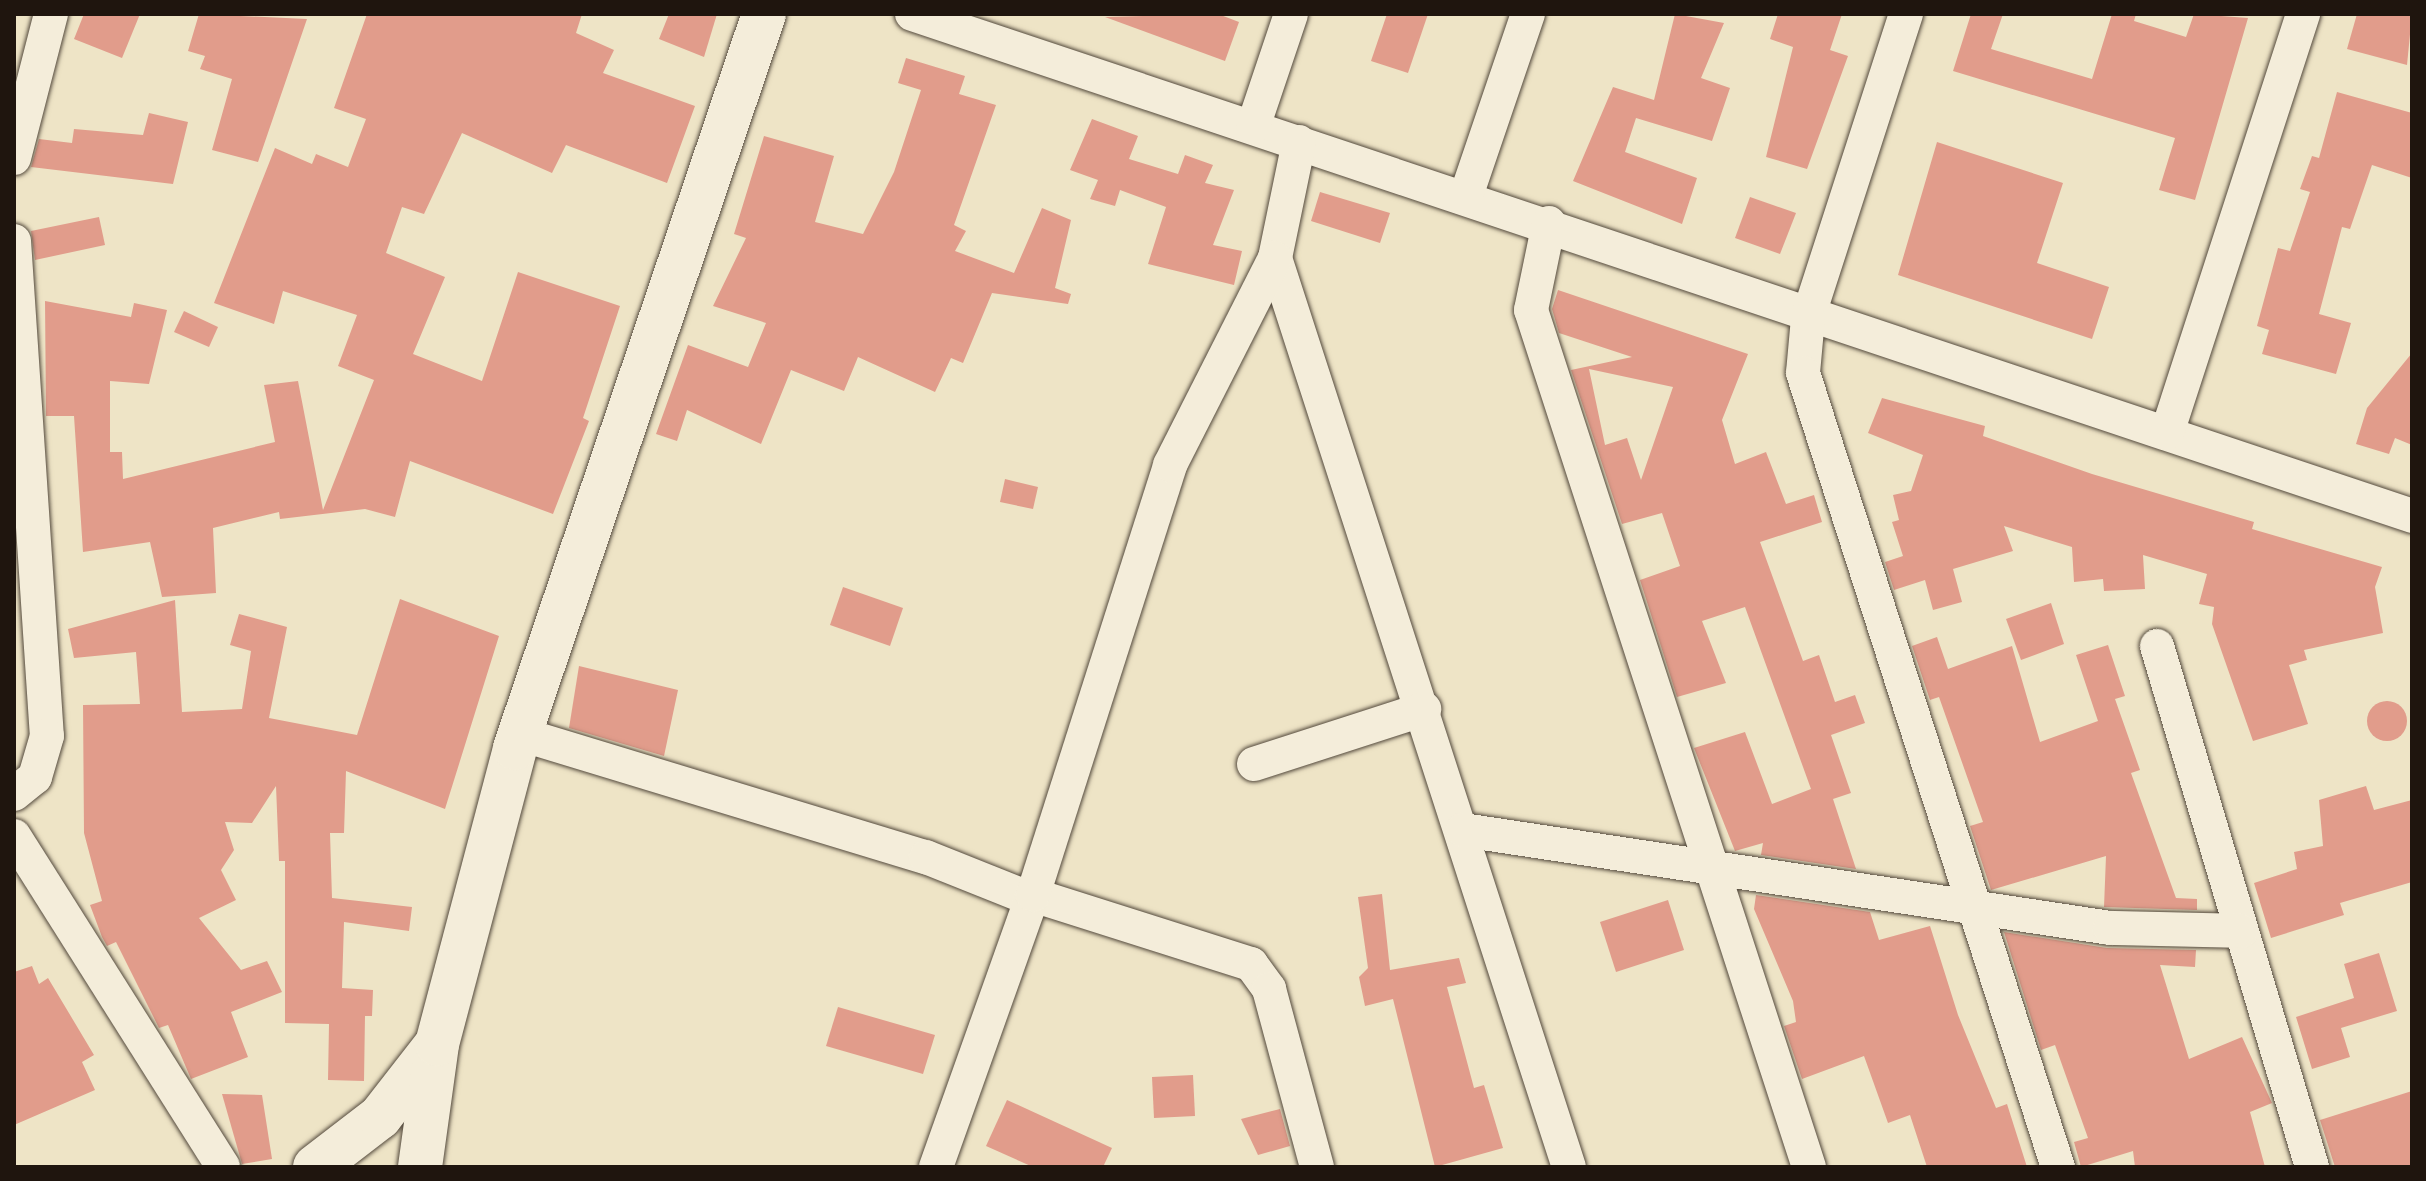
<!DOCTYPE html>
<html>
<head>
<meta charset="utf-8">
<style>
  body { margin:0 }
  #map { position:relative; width:2426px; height:1181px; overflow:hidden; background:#eee4c6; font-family:"EB Garamond",serif }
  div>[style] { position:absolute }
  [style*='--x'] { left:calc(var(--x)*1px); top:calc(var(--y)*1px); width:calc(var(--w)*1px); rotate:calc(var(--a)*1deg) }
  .building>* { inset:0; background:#e19c8b }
  .round { border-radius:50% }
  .roads { filter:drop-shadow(0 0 2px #53493c) drop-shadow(0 0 2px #53493c) }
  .street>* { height:34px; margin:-17px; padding:0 17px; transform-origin:17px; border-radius:17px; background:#f4edda }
  .secondary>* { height:44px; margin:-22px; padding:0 22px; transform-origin:22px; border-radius:22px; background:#f4edda }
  span { translate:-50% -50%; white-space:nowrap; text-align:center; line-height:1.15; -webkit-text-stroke:7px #f4edda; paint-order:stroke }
  .frame { position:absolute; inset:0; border:16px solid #1f150e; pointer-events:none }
</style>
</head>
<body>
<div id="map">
  <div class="building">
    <i style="clip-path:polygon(84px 14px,140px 14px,122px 58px,74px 39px)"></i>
    <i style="clip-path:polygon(199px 14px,307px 19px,258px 162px,212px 150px,232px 79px,200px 69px,205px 56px,188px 51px)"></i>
    <i style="clip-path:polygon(367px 14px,582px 14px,576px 33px,614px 50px,603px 73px,695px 106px,667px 183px,566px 145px,552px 173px,462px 133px,424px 214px,402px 207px,386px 253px,445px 277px,413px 354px,482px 381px,518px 272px,620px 306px,583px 418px,589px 421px,553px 514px,410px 461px,395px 517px,365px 509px,280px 519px,279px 512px,213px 528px,216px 593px,162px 597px,150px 542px,83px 552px,74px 416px,46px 416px,45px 301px,131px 317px,134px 303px,167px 310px,149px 384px,110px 381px,110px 452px,122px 452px,123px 479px,275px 442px,264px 385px,298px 381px,323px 510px,374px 380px,338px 366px,357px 315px,283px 291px,274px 324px,214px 303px,275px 148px,312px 164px,316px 154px,348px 167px,366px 119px,334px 108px)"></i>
    <i style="clip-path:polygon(669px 14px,717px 14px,704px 57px,659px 39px)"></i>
    <i style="clip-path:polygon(1218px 14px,1239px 22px,1225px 61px,1105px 17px)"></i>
    <i style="clip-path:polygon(1387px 14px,1428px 14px,1408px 73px,1371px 61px)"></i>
    <i style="clip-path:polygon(1675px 14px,1724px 23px,1701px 78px,1730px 88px,1712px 141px,1636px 118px,1625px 152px,1697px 178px,1682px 224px,1573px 181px,1613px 87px,1654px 100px)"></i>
    <i style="clip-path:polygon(1778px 14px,1842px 14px,1830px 50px,1848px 56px,1807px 169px,1766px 157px,1793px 47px,1770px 39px)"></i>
    <i style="clip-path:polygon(1971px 14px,2003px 14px,1991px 49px,2092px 79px,2112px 14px,2136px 14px,2134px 21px,2186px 37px,2194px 14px,2248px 18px,2195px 200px,2159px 190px,2175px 138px,1953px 71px)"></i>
    <i style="clip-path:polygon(2357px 14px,2412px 14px,2407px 65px,2347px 49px)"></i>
    <i style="clip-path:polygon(906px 58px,965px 76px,959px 94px,996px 105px,954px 225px,966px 231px,955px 251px,1014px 273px,1042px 208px,1071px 220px,1055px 288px,1071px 294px,1068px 304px,992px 293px,963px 363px,951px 358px,935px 392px,858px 357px,844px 391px,791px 370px,761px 444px,687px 410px,677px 441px,656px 434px,688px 345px,748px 367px,766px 323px,713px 306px,746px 238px,734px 234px,764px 136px,834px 156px,815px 222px,863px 234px,894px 172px,921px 90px,898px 83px)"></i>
    <i style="clip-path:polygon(2337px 92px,2412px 113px,2412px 178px,2372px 165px,2350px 229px,2342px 227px,2319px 314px,2351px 323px,2336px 374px,2262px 354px,2269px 330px,2257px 326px,2278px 248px,2290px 251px,2310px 192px,2300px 189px,2312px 156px,2319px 158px)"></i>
    <i style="clip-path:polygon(149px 113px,188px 122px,173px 184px,31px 167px,39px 139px,72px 143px,74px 129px,143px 135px)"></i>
    <i style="clip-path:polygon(1092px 119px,1138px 136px,1129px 159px,1178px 174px,1185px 155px,1213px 165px,1205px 183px,1234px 190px,1213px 245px,1242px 251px,1234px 285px,1148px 264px,1166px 207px,1120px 190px,1115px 206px,1090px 199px,1098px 180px,1070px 170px)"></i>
    <i style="clip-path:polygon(1937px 142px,2063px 183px,2037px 263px,2109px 287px,2092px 339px,1898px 275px)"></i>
    <i style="clip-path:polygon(1320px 192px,1390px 213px,1380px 243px,1311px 221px)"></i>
    <i style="clip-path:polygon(1750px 197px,1796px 213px,1780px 254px,1735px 238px)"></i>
    <i style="clip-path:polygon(99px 217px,105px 245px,35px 260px,31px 231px)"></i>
    <i style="clip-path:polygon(evenodd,1558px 290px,1748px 354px,1722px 420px,1735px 464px,1766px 452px,1786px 504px,1814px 495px,1822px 522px,1760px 542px,1803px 661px,1819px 655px,1835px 702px,1855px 695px,1865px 723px,1831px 735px,1851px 793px,1833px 799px,1856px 869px,1761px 855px,1763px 843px,1735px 851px,1694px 748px,1745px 732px,1772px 804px,1811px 789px,1745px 607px,1702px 621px,1726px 683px,1677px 697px,1640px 580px,1680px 566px,1662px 513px,1622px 524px,1571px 370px,1632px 357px,1559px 333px,1552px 309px,1558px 290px,1589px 369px,1673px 387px,1641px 480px,1627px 438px,1605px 445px,1589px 369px)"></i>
    <i style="clip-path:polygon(184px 311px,218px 327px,209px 347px,174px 332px)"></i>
    <i style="clip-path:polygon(2412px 353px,2412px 445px,2395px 438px,2389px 454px,2356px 444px,2367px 408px)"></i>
    <i style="clip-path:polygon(1882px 398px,1985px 426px,1983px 436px,2092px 474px,2254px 522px,2252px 529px,2382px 567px,2375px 587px,2383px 633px,2304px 650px,2307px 660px,2289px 665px,2308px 724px,2253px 741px,2212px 624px,2214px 607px,2199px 604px,2207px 574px,2143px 555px,2145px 589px,2104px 591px,2103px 579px,2074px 582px,2072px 547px,2004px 526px,2013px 551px,1953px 569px,1962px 602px,1933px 610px,1925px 580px,1894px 590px,1885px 562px,1903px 556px,1892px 522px,1899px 520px,1893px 495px,1911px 491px,1923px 455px,1868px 433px)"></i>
    <i style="clip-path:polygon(1005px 479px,1038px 487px,1033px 509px,1000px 502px)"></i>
    <i style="clip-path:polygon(843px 587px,903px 608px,890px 646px,830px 625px)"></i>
    <i style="clip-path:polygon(400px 599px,499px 636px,445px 809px,346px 771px,344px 833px,330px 833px,332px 898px,412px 907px,409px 931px,344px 922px,342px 988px,373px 990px,372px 1016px,365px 1016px,364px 1081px,328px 1080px,329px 1024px,285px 1023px,285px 861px,279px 861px,276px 786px,252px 823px,225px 822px,234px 850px,221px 870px,236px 900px,199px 918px,241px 970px,267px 961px,282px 992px,231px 1012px,248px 1057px,191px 1079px,168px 1025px,159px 1028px,116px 942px,107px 946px,102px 937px,90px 905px,102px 901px,84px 833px,83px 705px,140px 704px,136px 652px,74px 658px,68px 629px,175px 600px,182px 712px,242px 709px,251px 651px,230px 645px,239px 614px,287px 627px,269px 718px,357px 735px)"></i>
    <i style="clip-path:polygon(2051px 603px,2064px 644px,2021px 660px,2006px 619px)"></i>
    <i style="clip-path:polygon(1937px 637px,1948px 669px,2012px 646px,2040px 742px,2098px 721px,2076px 655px,2108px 645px,2125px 696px,2115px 699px,2140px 770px,2131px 773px,2176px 898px,2197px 899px,2197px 910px,2104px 907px,2106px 856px,1991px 890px,1970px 826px,1983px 822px,1939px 697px,1930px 700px,1912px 646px)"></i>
    <i style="clip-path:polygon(579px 666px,678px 690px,664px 756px,569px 728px)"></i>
    <i class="round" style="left:2367px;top:701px;width:40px;height:40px"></i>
    <i style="clip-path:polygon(2366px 786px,2374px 810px,2412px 800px,2412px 882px,2340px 903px,2344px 915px,2271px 938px,2254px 883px,2297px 869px,2294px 852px,2323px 846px,2319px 800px)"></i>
    <i style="clip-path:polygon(1382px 894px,1390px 970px,1459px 958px,1466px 983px,1447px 987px,1474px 1088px,1484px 1085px,1503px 1148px,1435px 1167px,1393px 999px,1365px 1006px,1359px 977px,1368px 968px,1358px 897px)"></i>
    <i style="clip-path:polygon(1756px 895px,1870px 912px,1879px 940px,1930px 926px,1958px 1015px,1996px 1108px,2007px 1104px,2027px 1167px,1927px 1167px,1910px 1115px,1888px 1123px,1864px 1056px,1802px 1079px,1784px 1026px,1796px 1022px,1793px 1001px,1754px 909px)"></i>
    <i style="clip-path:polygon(1668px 900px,1684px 950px,1616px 972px,1600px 922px)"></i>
    <i style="clip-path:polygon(2004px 932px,2107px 948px,2196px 950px,2195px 967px,2160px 965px,2189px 1059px,2242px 1037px,2272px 1103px,2250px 1112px,2265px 1167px,2135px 1167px,2133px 1151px,2081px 1167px,2074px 1142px,2088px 1138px,2055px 1045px,2041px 1050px)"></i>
    <i style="clip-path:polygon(2379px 953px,2397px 1011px,2341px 1028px,2350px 1057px,2312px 1069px,2296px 1017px,2354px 998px,2344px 964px)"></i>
    <i style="clip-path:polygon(32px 966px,39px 984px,48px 978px,94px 1055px,82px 1062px,95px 1090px,14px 1125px,14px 972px)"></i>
    <i style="clip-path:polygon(838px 1007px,935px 1035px,923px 1074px,826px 1046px)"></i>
    <i style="clip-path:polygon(1193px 1075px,1195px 1116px,1154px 1118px,1152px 1077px)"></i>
    <i style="clip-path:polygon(2412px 1091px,2412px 1167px,2335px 1167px,2320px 1120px)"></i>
    <i style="clip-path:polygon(222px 1094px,262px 1095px,272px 1159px,242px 1164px)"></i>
    <i style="clip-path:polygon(1007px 1100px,1112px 1148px,1103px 1167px,1033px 1167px,986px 1146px)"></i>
    <i style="clip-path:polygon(1280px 1109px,1290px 1146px,1258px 1155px,1241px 1119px)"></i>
  </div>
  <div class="roads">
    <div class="street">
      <i style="--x:912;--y:14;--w:1582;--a:18.5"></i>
      <i style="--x:1906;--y:14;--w:319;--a:107.9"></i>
      <i style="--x:1808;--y:318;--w:55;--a:95.2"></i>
      <i style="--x:1803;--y:373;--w:834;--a:72.2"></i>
      <i style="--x:1253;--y:127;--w:119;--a:-71.4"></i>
      <i style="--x:1299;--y:142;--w:118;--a:101.7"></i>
      <i style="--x:1275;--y:258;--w:955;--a:72.08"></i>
      <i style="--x:14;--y:158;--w:149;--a:-75.6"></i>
      <i style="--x:1466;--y:196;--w:192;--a:-71.2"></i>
      <i style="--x:1549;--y:223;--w:89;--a:101.7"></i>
      <i style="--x:1531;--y:310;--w:901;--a:72.03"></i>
      <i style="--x:14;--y:241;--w:496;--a:86.2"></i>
      <i style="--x:47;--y:736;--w:43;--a:106.3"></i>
      <i style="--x:35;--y:777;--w:27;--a:141"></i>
      <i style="--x:2167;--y:433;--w:441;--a:-72"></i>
      <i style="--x:2157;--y:646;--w:544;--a:73.43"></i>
      <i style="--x:520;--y:734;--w:424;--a:16.9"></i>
      <i style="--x:926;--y:857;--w:113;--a:21.8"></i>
      <i style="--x:1254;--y:764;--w:179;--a:-17.9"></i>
      <i style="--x:1463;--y:830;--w:654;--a:8.61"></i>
      <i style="--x:2110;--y:928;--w:131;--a:1.3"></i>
      <i style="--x:14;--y:836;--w:391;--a:57.7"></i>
      <i style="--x:1033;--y:895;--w:229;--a:17.6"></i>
      <i style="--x:1251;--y:964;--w:31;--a:54"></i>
      <i style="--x:1269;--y:989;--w:184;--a:74.9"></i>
      <i style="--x:936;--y:1167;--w:289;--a:-70.4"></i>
      <i style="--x:1033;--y:895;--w:451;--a:-72.3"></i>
      <i style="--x:1170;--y:465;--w:232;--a:-63.1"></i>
    </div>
    <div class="secondary">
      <i style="--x:315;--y:1167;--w:82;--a:-37.6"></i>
      <i style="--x:380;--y:1117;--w:91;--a:-52.1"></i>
      <i style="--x:420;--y:1167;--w:124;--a:-82.1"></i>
      <i style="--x:437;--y:1044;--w:306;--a:-75.2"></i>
      <i style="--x:515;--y:748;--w:775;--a:-71.26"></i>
    </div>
  </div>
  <div class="frame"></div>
</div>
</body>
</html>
